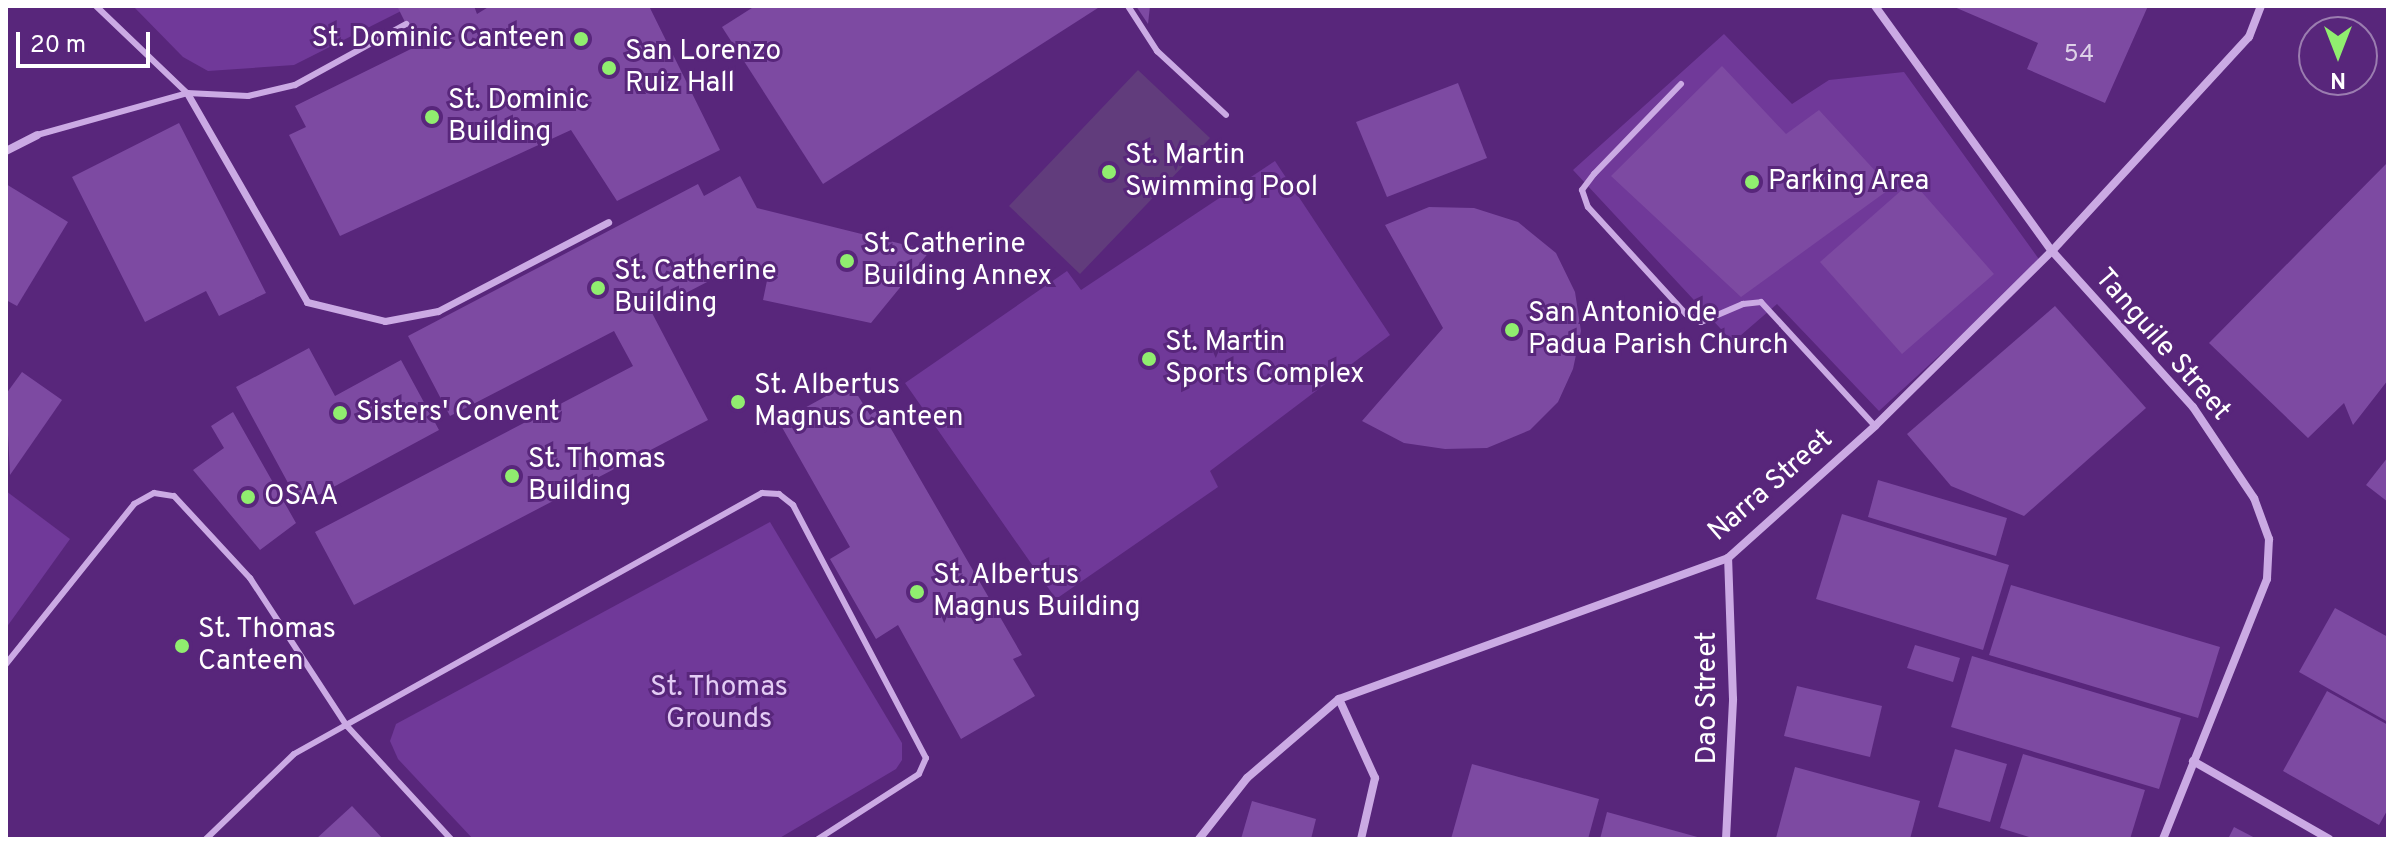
<!DOCTYPE html>
<html>
<head>
<meta charset="utf-8">
<style>
  body { margin:0 }
  #map { position:relative; width:2394px; height:845px; overflow:hidden; background:#58267b; font-family:Overpass,sans-serif }
  div>[style] { position:absolute }
  [style*='--x'] { left:calc(var(--x)*1px); top:calc(var(--y)*1px); width:calc(var(--w)*1px); rotate:calc(var(--a)*1deg) }
  .green>* { inset:0; background:#703999 }
  .water>* { inset:0; background:#613c7c }
  .building>* { inset:0; background:#7d4aa2 }
  .service>* { height:6px; margin:-3px; padding:0 3px; transform-origin:3px; border-radius:3px; background:#cbaae4 }
  .pedestrian>* { height:7px; margin:-3.5px; padding:0 3.5px; transform-origin:3.5px; border-radius:3.5px; background:#cbaae4 }
  .minor>* { height:8px; margin:-4px; padding:0 4px; transform-origin:4px; border-radius:4px; background:#cbaae4 }
  .dots>* { width:22px; height:22px; translate:-50% -50%; box-sizing:border-box; border:4px solid #58267b; border-radius:50% }
  span { translate:-50% -50%; white-space:nowrap; text-align:center; line-height:1.15; -webkit-text-stroke:6px #58267b; paint-order:stroke }
  .number-label { font-size:24px; color:#ded2e8 }
  .number-label span { -webkit-text-stroke-width:0 }
  .poi-label { font-size:28px; color:#fff }
  .right { translate:-100% -50%; text-align:right }
  .left { translate:0 -50%; text-align:left }
  .street-label { font-size:28px; color:#fff }
  .park-label { font-size:28px; color:#e3ccf4 }
  .frame { position:absolute; inset:0; border:8px solid #fff; pointer-events:none }
  .north { position:absolute; left:2298px; top:16px; width:80px; height:80px; box-sizing:border-box; background:#58267b; border:2px solid #9b7db0; border-radius:50%; rotate:180deg; font-size:22px; font-weight:700; line-height:32px; text-align:center; color:#fff }
  .north::after { content:''; display:block; margin:auto; width:28px; height:36px; background:#90ed6f; clip-path:polygon(50% 0,100% 100%,50% 72%,0 100%) }
  .scale { position:absolute; left:16px; top:32px; width:134px; height:36px; box-sizing:border-box; border:4px solid #fff; border-top:0; padding-left:10px; font-size:24px; line-height:28px; white-space:nowrap; color:#fff; -webkit-text-stroke:6px #58267b; paint-order:stroke }
</style>
</head>
<body>
<div id="map">
  <div class="green">
    <i style="clip-path:polygon(133px 6px,411px 6px,294px 65px,208px 71px,183px 57px)"></i>
    <i style="clip-path:polygon(1724px 34px,1792px 104px,1829px 80px,1904px 72px,2041px 262px,1879px 411px,1777px 304px,1733px 342px,1573px 170px)"></i>
    <i style="clip-path:polygon(1275px 161px,1390px 335px,1210px 471px,1218px 487px,1056px 599px,905px 383px,1067px 271px,1081px 290px)"></i>
    <i style="clip-path:polygon(6px 491px,70px 539px,6px 628px)"></i>
    <i style="clip-path:polygon(770px 522px,902px 743px,902px 760px,896px 769px,778px 839px,473px 839px,398px 759px,390px 741px,396px 724px)"></i>
  </div>
  <div class="water">
    <i style="clip-path:polygon(1138px 70px,1210px 138px,1080px 274px,1009px 206px)"></i>
  </div>
  <div class="building">
    <i style="clip-path:polygon(397px 6px,474px 6px,477px 14px,490px 6px,649px 6px,720px 150px,617px 201px,571px 130px,340px 236px,289px 135px,306px 127px,295px 106px,417px 46px)"></i>
    <i style="clip-path:polygon(755px 6px,1101px 6px,823px 184px,722px 27px)"></i>
    <i style="clip-path:polygon(1136px 6px,1150px 6px,1148px 24px)"></i>
    <i style="clip-path:polygon(1952px 6px,2148px 6px,2105px 103px,2027px 69px,2038px 43px)"></i>
    <i style="clip-path:polygon(1722px 66px,1786px 134px,1819px 110px,1891px 188px,1741px 297px,1611px 176px)"></i>
    <i style="clip-path:polygon(1458px 83px,1487px 158px,1387px 197px,1356px 122px)"></i>
    <i style="clip-path:polygon(179px 123px,266px 293px,219px 316px,206px 291px,145px 322px,72px 177px)"></i>
    <i style="clip-path:polygon(2388px 162px,2388px 380px,2353px 425px,2344px 403px,2308px 438px,2209px 343px)"></i>
    <i style="clip-path:polygon(740px 176px,757px 208px,930px 251px,871px 323px,763px 300px,769px 271px,740px 265px,651px 311px,708px 420px,354px 605px,315px 532px,633px 366px,614px 331px,450px 416px,408px 336px,698px 184px,704px 196px)"></i>
    <i style="clip-path:polygon(1912px 181px,1994px 274px,1902px 354px,1820px 262px)"></i>
    <i style="clip-path:polygon(6px 184px,68px 222px,17px 306px,6px 300px)"></i>
    <i style="clip-path:polygon(1429px 207px,1474px 208px,1518px 222px,1556px 253px,1575px 292px,1581px 331px,1573px 369px,1558px 402px,1530px 430px,1487px 448px,1445px 449px,1404px 443px,1362px 421px,1443px 328px,1385px 225px)"></i>
    <i style="clip-path:polygon(2055px 306px,2146px 408px,2024px 516px,1951px 486px,1907px 434px)"></i>
    <i style="clip-path:polygon(309px 348px,335px 396px,401px 360px,439px 430px,300px 505px,236px 387px)"></i>
    <i style="clip-path:polygon(22px 372px,62px 400px,10px 475px,6px 394px)"></i>
    <i style="clip-path:polygon(850px 383px,870px 415px,879px 408px,1022px 655px,1013px 659px,1035px 696px,961px 739px,898px 625px,876px 639px,830px 559px,850px 547px,779px 422px)"></i>
    <i style="clip-path:polygon(233px 412px,296px 523px,260px 550px,193px 470px,224px 448px,211px 426px)"></i>
    <i style="clip-path:polygon(2388px 457px,2388px 502px,2366px 485px)"></i>
    <i style="clip-path:polygon(1878px 480px,2007px 518px,1996px 556px,1868px 517px)"></i>
    <i style="clip-path:polygon(1842px 514px,2009px 565px,1983px 650px,1816px 599px)"></i>
    <i style="clip-path:polygon(2011px 585px,2220px 647px,2198px 718px,1989px 655px)"></i>
    <i style="clip-path:polygon(2335px 608px,2388px 637px,2388px 722px,2299px 672px)"></i>
    <i style="clip-path:polygon(1915px 645px,1960px 658px,1953px 682px,1907px 668px)"></i>
    <i style="clip-path:polygon(1972px 656px,2181px 718px,2159px 789px,1951px 727px)"></i>
    <i style="clip-path:polygon(1797px 686px,1882px 706px,1870px 757px,1784px 736px)"></i>
    <i style="clip-path:polygon(2327px 691px,2388px 725px,2388px 809px,2379px 825px,2283px 771px)"></i>
    <i style="clip-path:polygon(1955px 749px,2007px 764px,1990px 822px,1938px 807px)"></i>
    <i style="clip-path:polygon(2023px 754px,2145px 790px,2130px 839px,2036px 839px,2000px 828px)"></i>
    <i style="clip-path:polygon(1472px 764px,1599px 799px,1588px 839px,1451px 839px)"></i>
    <i style="clip-path:polygon(1795px 767px,1920px 801px,1910px 839px,1776px 838px)"></i>
    <i style="clip-path:polygon(1252px 801px,1316px 819px,1311px 839px,1241px 839px)"></i>
    <i style="clip-path:polygon(352px 806px,383px 839px,316px 839px)"></i>
    <i style="clip-path:polygon(1607px 812px,1701px 838px,1701px 839px,1600px 839px)"></i>
    <i style="clip-path:polygon(2234px 827px,2257px 839px,2228px 839px)"></i>
  </div>
  <div class="service">
    <i style="--x:96;--y:6;--w:126;--a:43.7"></i>
    <i style="--x:187;--y:93;--w:61;--a:2.8"></i>
    <i style="--x:248;--y:96;--w:48;--a:-13.2"></i>
    <i style="--x:295;--y:85;--w:127;--a:-28.8"></i>
    <i style="--x:1128;--y:6;--w:54;--a:57.2"></i>
    <i style="--x:1157;--y:51;--w:94;--a:42.8"></i>
    <i style="--x:1681;--y:84;--w:125;--a:134"></i>
    <i style="--x:1594;--y:174;--w:20;--a:127"></i>
    <i style="--x:1582;--y:190;--w:18;--a:71"></i>
    <i style="--x:1588;--y:207;--w:145;--a:47.5"></i>
    <i style="--x:1686;--y:314;--w:17;--a:28"></i>
    <i style="--x:1701;--y:322;--w:46;--a:-23.2"></i>
    <i style="--x:1743;--y:304;--w:18;--a:-6"></i>
    <i style="--x:1761;--y:302;--w:168;--a:47.4"></i>
    <i style="--x:37;--y:135;--w:156;--a:-15.6"></i>
    <i style="--x:6;--y:664;--w:205;--a:-51.3"></i>
    <i style="--x:134;--y:504;--w:23;--a:-29"></i>
    <i style="--x:154;--y:493;--w:20;--a:9"></i>
    <i style="--x:174;--y:496;--w:112;--a:47.2"></i>
    <i style="--x:250;--y:578;--w:177;--a:56.8"></i>
    <i style="--x:347;--y:726;--w:154;--a:47.4"></i>
    <i style="--x:206;--y:839;--w:122;--a:-44"></i>
    <i style="--x:294;--y:754;--w:536;--a:-29.15"></i>
    <i style="--x:762;--y:493;--w:17;--a:3"></i>
    <i style="--x:779;--y:494;--w:18;--a:38"></i>
    <i style="--x:793;--y:505;--w:286;--a:62.3"></i>
    <i style="--x:926;--y:758;--w:17;--a:114"></i>
    <i style="--x:919;--y:774;--w:120;--a:147.2"></i>
  </div>
  <div class="pedestrian">
    <i style="--x:187;--y:93;--w:241;--a:60.1"></i>
    <i style="--x:307;--y:302;--w:80;--a:13.7"></i>
    <i style="--x:385;--y:321;--w:54;--a:-10.7"></i>
    <i style="--x:438;--y:311;--w:192;--a:-27.6"></i>
  </div>
  <div class="minor">
    <i style="--x:1875;--y:6;--w:302;--a:54.2"></i>
    <i style="--x:2052;--y:251;--w:210;--a:47.9"></i>
    <i style="--x:2193;--y:407;--w:110;--a:56.2"></i>
    <i style="--x:2254;--y:498;--w:44;--a:69.9"></i>
    <i style="--x:2269;--y:539;--w:40;--a:92.9"></i>
    <i style="--x:2267;--y:579;--w:280;--a:111.8"></i>
    <i style="--x:6;--y:151;--w:35;--a:-27"></i>
    <i style="--x:1339;--y:699;--w:87;--a:65.5"></i>
    <i style="--x:1375;--y:778;--w:63;--a:102.9"></i>
    <i style="--x:2193;--y:761;--w:157;--a:29.8"></i>
    <i style="--x:1199;--y:839;--w:78;--a:-51.8"></i>
    <i style="--x:1247;--y:778;--w:121;--a:-40.7"></i>
    <i style="--x:1339;--y:699;--w:414;--a:-19.9"></i>
    <i style="--x:1728;--y:558;--w:198;--a:-41.9"></i>
    <i style="--x:1875;--y:426;--w:249;--a:-44.7"></i>
    <i style="--x:2052;--y:251;--w:291;--a:-47.4"></i>
    <i style="--x:2249;--y:37;--w:33;--a:-69"></i>
    <i style="--x:1726;--y:839;--w:140;--a:-87.1"></i>
    <i style="--x:1733;--y:699;--w:141;--a:-92"></i>
  </div>
  <div class="dots">
    <i style="left:581px;top:39px;background:#90ed6f"></i>
    <i style="left:609px;top:68px;background:#90ed6f"></i>
    <i style="left:432px;top:117px;background:#90ed6f"></i>
    <i style="left:1109px;top:172px;background:#90ed6f"></i>
    <i style="left:1752px;top:182px;background:#90ed6f"></i>
    <i style="left:847px;top:261px;background:#90ed6f"></i>
    <i style="left:598px;top:288px;background:#90ed6f"></i>
    <i style="left:1512px;top:330px;background:#90ed6f"></i>
    <i style="left:1149px;top:359px;background:#90ed6f"></i>
    <i style="left:738px;top:402px;background:#90ed6f"></i>
    <i style="left:340px;top:413px;background:#90ed6f"></i>
    <i style="left:512px;top:476px;background:#90ed6f"></i>
    <i style="left:248px;top:497px;background:#90ed6f"></i>
    <i style="left:917px;top:592px;background:#90ed6f"></i>
    <i style="left:182px;top:646px;background:#90ed6f"></i>
  </div>
  <div class="number-label">
    <span style="left:2079px;top:56px">54</span>
  </div>
  <div class="poi-label">
    <span class="right" style="left:565px;top:39px">St. Dominic Canteen</span>
    <span class="left" style="left:625px;top:68px">San Lorenzo<br>Ruiz Hall</span>
    <span class="left" style="left:448px;top:117px">St. Dominic<br>Building</span>
    <span class="left" style="left:1125px;top:172px">St. Martin<br>Swimming Pool</span>
    <span class="left" style="left:1768px;top:182px">Parking Area</span>
    <span class="left" style="left:863px;top:261px">St. Catherine<br>Building Annex</span>
    <span class="left" style="left:614px;top:288px">St. Catherine<br>Building</span>
    <span class="left" style="left:1528px;top:330px">San Antonio de<br>Padua Parish Church</span>
    <span class="left" style="left:1165px;top:359px">St. Martin<br>Sports Complex</span>
    <span class="left" style="left:754px;top:402px">St. Albertus<br>Magnus Canteen</span>
    <span class="left" style="left:356px;top:413px">Sisters' Convent</span>
    <span class="left" style="left:528px;top:476px">St. Thomas<br>Building</span>
    <span class="left" style="left:264px;top:497px">OSAA</span>
    <span class="left" style="left:933px;top:592px">St. Albertus<br>Magnus Building</span>
    <span class="left" style="left:198px;top:646px">St. Thomas<br>Canteen</span>
  </div>
  <div class="street-label">
    <span style="left:2162px;top:345px;rotate:49deg">Tanguile Street</span>
    <span style="left:1771px;top:486px;rotate:-41deg">Narra Street</span>
    <span style="left:1708px;top:698px;rotate:-90deg">Dao Street</span>
  </div>
  <div class="park-label">
    <span style="left:719px;top:704px">St. Thomas<br>Grounds</span>
  </div>
  <div class="frame"></div>
  <div class="north">N</div>
  <div class="scale">20 m</div>
</div>
</body>
</html>
